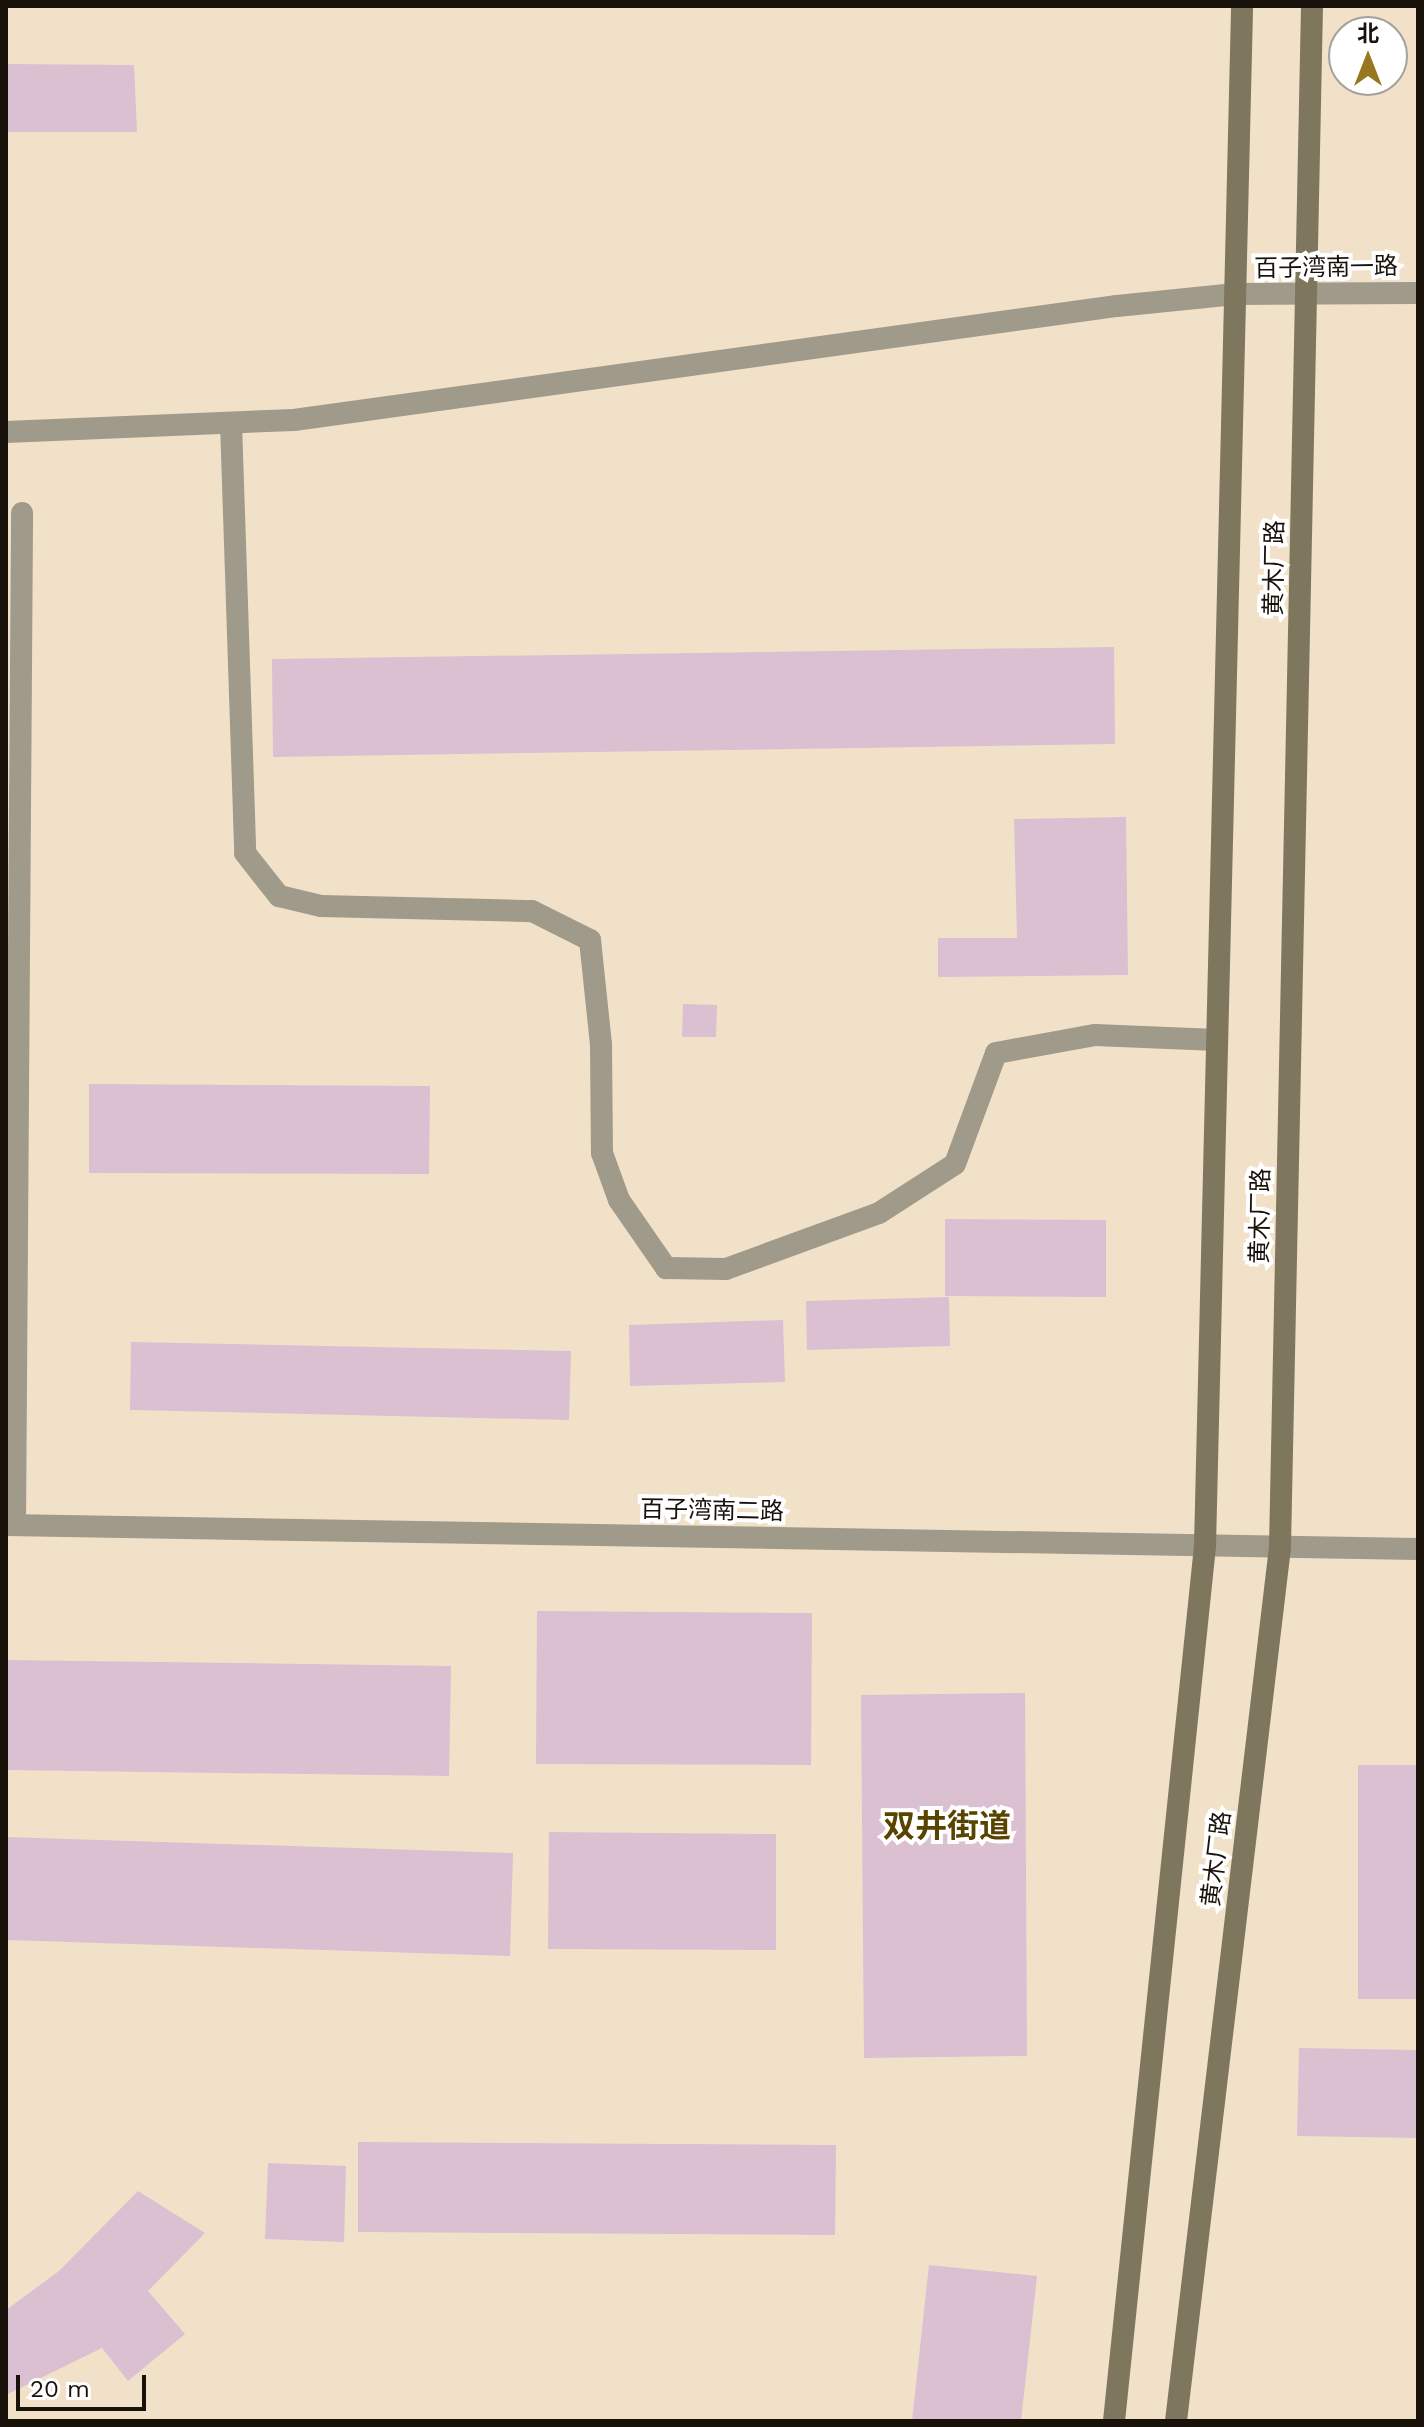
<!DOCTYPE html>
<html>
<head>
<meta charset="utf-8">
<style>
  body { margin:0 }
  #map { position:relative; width:1424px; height:2427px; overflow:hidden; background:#f2e1c9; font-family:"Work Sans","Noto Sans SC",sans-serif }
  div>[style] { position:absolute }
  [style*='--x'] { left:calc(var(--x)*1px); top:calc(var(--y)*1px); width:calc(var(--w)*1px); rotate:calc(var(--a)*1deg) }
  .building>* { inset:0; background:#dac0d1 }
  .service>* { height:22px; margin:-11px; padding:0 11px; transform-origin:11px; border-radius:11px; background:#9f9a89 }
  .tertiary>* { height:22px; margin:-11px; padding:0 11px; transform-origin:11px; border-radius:11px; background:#9f9a89 }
  .secondary>* { height:22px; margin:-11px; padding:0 11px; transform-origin:11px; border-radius:11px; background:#7e775d }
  span { translate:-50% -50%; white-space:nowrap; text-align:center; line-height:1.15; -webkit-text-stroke:8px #fff; paint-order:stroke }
  .street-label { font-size:24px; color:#18120a }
  .district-label { font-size:32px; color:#584301; font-weight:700 }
  .frame { position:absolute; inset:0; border:8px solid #18120a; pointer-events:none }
  .north { position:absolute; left:1328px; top:16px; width:80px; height:80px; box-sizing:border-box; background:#fff; border:2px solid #a3a09d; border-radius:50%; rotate:0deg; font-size:22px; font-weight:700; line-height:32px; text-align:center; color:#18120a }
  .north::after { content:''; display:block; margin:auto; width:28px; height:36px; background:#977720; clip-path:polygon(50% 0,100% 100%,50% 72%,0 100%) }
  .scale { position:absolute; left:16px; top:2375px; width:130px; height:36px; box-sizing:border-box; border:4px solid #18120a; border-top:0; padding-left:10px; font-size:24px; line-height:28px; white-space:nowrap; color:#18120a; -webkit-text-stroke:6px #fff; paint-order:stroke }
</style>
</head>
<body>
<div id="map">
  <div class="building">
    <i style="clip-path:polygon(6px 64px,134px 65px,137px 132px,6px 132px)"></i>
    <i style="clip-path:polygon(1114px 647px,1115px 744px,273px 757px,272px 659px)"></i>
    <i style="clip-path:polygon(1126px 817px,1128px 975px,938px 977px,938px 938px,1017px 938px,1014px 819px)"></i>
    <i style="clip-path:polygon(683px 1004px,717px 1005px,716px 1037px,682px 1037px)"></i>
    <i style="clip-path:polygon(89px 1084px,430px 1086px,429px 1174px,89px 1173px)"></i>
    <i style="clip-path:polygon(945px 1219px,1106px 1220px,1106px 1297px,945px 1296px)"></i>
    <i style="clip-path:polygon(949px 1297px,950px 1346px,807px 1350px,806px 1301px)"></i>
    <i style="clip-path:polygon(783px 1320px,785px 1382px,630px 1386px,629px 1325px)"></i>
    <i style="clip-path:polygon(131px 1342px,571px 1351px,569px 1420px,130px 1410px)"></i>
    <i style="clip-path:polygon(537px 1611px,812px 1613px,811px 1765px,536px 1764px)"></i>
    <i style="clip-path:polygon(6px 1660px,451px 1666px,449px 1776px,6px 1770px)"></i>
    <i style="clip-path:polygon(1025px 1693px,1027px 2056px,864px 2058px,861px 1695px)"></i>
    <i style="clip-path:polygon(1358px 1765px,1418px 1765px,1418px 1999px,1358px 1999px)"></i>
    <i style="clip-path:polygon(549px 1832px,776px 1834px,776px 1950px,548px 1949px)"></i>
    <i style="clip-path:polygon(6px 1837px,513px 1853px,510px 1956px,6px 1940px)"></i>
    <i style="clip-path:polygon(1299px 2048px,1418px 2050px,1418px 2138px,1297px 2136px)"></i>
    <i style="clip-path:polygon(358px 2142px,836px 2145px,835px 2235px,358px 2232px)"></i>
    <i style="clip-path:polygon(268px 2163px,346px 2166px,344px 2242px,265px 2239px)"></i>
    <i style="clip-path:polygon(138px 2191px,205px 2233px,148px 2291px,185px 2334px,128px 2381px,102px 2348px,6px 2395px,6px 2310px,59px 2271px)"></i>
    <i style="clip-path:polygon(929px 2265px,1037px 2276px,1021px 2421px,912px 2421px)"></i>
  </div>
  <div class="service">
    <i style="--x:231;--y:423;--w:430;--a:88.1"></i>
    <i style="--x:245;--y:853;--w:55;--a:51.7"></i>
    <i style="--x:279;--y:896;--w:43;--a:13.4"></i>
    <i style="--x:321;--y:906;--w:211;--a:1.4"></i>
    <i style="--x:532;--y:911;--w:65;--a:26.6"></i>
    <i style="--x:590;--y:940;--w:105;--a:84"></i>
    <i style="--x:601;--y:1044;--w:109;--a:89.5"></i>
    <i style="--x:602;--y:1153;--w:50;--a:70.1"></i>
    <i style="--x:619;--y:1200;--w:83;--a:55.3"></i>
    <i style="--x:666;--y:1268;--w:60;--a:1"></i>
    <i style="--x:726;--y:1269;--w:163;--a:-20.1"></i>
    <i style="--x:879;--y:1213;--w:90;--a:-32.8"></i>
    <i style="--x:955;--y:1164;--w:118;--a:-69.7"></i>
    <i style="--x:996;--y:1053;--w:101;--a:-10.3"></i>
    <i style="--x:1095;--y:1035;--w:122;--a:2.3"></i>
    <i style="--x:6;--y:432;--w:288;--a:-2.4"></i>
    <i style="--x:294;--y:420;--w:831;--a:-7.89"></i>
    <i style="--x:1117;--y:306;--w:119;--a:-5.8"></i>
    <i style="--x:15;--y:1525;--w:1012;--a:-89.6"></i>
  </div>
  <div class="tertiary">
    <i style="--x:1235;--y:294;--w:183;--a:-0.3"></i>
    <i style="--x:6;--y:1525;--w:1412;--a:0.97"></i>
  </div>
  <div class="secondary">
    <i style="--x:1114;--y:2421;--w:880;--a:-84.06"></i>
    <i style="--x:1205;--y:1546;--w:1540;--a:-88.62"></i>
    <i style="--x:1176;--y:2421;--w:880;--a:-83.21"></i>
    <i style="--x:1280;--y:1547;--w:1541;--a:-88.81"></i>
  </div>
  <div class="street-label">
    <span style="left:1326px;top:268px;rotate:-1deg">百子湾南一路</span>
    <span style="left:1275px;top:568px;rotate:-89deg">黄木厂路</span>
    <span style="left:1261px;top:1216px;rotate:-89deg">黄木厂路</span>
    <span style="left:712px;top:1511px;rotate:1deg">百子湾南二路</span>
    <span style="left:1217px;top:1859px;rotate:-83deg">黄木厂路</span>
  </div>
  <div class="district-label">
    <span style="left:947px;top:1826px">双井街道</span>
  </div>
  <div class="frame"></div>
  <div class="north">北</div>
  <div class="scale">20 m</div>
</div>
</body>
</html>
